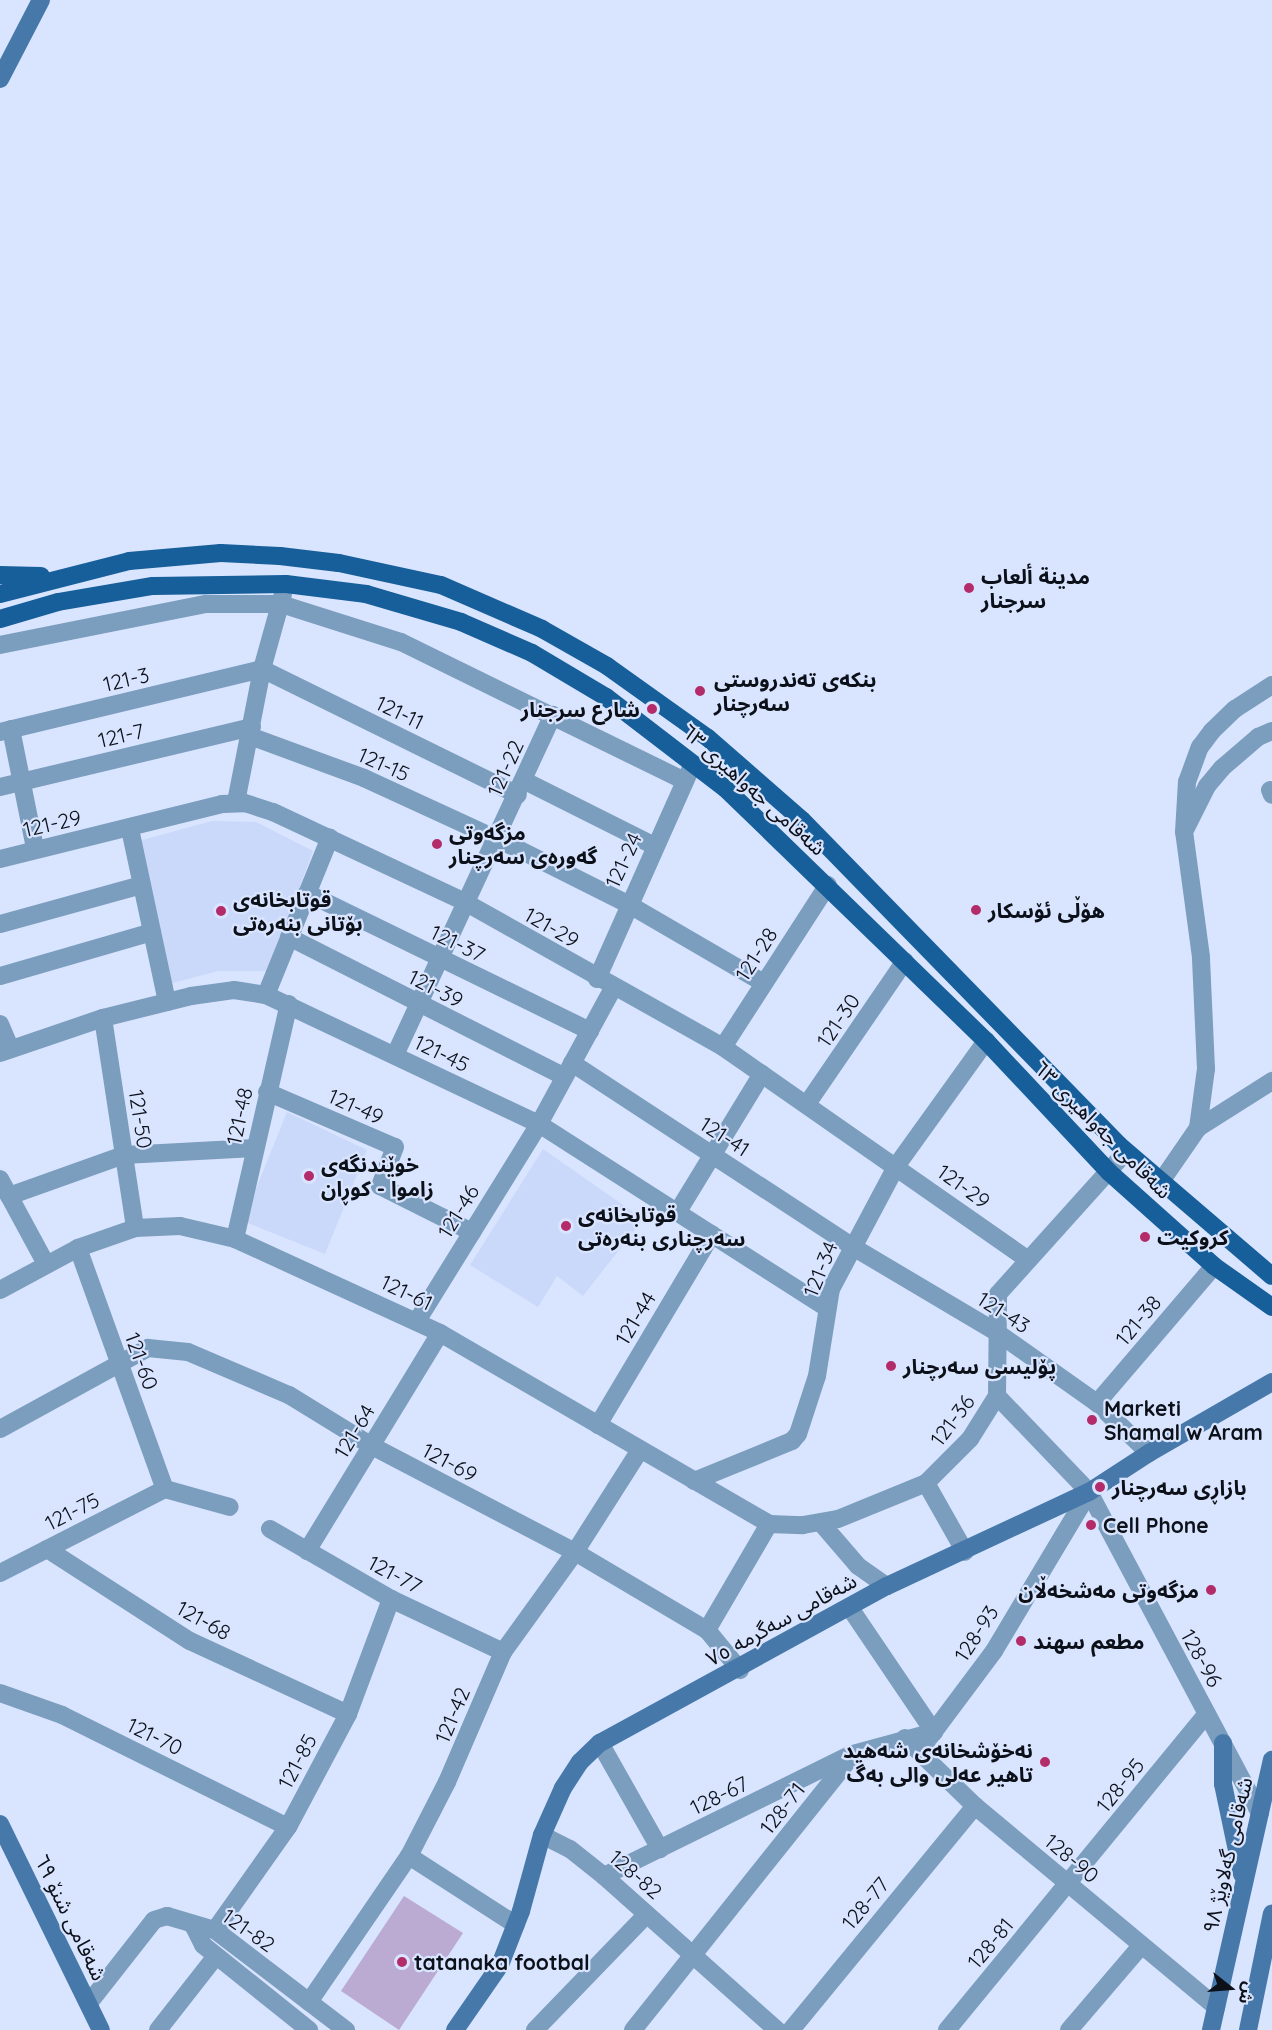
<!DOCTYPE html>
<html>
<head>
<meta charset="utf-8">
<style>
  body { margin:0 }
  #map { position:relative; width:1272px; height:2030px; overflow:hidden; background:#d9e4ff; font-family:Quicksand,"Noto Sans Arabic",sans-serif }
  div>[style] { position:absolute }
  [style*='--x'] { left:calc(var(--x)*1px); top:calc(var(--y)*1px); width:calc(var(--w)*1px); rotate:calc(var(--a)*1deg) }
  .built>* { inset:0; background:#cad8fa }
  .green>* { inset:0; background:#bbabd3 }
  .street>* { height:18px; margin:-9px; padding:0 9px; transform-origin:9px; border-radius:9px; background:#7b9dbe }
  .secondary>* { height:18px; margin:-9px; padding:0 9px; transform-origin:9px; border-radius:9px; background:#4679aa }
  .primary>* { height:18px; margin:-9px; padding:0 9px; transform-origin:9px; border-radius:9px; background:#175f9a }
  .dots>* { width:16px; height:16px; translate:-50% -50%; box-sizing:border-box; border:3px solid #d9e4ff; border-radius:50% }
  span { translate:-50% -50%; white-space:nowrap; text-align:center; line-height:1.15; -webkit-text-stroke:4.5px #d9e4ff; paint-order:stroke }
  .poi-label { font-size:21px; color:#0c1019; font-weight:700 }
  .left { translate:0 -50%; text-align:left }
  .right { translate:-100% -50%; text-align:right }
  .street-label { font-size:21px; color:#0c1019 }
  .north { position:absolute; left:1200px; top:1958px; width:60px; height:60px; -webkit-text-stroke:4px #d9e4ff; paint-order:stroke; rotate:107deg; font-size:16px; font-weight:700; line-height:24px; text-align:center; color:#0c1019 }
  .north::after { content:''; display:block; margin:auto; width:21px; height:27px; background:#0c1019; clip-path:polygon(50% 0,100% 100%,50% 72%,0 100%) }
</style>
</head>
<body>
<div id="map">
  <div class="built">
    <i style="clip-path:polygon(212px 821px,256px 822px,313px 851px,268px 971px,218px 971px,169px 984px,135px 842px)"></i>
    <i style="clip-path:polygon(287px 1112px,367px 1150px,325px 1254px,243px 1221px)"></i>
    <i style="clip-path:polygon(543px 1149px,643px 1219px,583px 1296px,557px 1276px,538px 1307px,470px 1265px)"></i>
  </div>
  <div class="green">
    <i style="clip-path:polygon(404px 1896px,463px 1933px,399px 2030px,341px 1991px)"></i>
  </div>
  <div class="street">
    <i style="--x:0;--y:645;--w:210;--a:-11.3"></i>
    <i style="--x:206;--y:604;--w:75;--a:0"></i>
    <i style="--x:281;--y:604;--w:126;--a:17.6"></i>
    <i style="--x:401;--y:642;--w:316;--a:26.1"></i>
    <i style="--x:11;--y:729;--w:121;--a:78.6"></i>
    <i style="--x:0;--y:732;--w:269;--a:-13.5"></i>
    <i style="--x:262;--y:669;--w:285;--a:26.2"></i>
    <i style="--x:250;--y:736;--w:121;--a:20.2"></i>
    <i style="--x:364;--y:778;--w:163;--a:24.7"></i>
    <i style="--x:512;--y:846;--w:130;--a:26.6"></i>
    <i style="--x:628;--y:904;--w:157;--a:30.2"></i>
    <i style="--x:525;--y:781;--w:145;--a:26.6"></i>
    <i style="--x:0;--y:787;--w:259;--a:-13.4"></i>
    <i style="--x:1270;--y:790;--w:5;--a:68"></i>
    <i style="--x:236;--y:802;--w:136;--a:-78.9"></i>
    <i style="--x:262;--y:669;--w:78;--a:-74.4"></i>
    <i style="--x:1186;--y:828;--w:47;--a:-63.4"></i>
    <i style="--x:1207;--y:786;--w:23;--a:-50"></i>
    <i style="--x:1222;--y:768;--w:48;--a:-40.7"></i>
    <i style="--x:1258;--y:737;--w:15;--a:-23"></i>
    <i style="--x:130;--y:829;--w:177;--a:77.9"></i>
    <i style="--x:0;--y:859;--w:229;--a:-13.9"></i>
    <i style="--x:222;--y:804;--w:23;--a:-2"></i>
    <i style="--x:245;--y:803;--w:29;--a:18"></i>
    <i style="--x:273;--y:812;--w:210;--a:25.1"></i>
    <i style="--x:463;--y:901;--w:298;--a:29.3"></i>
    <i style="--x:723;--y:1047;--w:372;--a:34.9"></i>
    <i style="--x:307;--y:893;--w:315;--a:26"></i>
    <i style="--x:0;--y:924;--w:147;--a:-15.4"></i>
    <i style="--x:289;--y:937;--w:309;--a:26.9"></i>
    <i style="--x:0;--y:976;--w:158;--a:-16.1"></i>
    <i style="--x:597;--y:979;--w:229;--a:-66"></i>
    <i style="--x:266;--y:995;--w:170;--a:-67.9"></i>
    <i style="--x:103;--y:1018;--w:212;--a:81.3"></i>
    <i style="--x:0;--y:1024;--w:26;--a:67"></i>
    <i style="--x:723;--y:1047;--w:193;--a:-57.1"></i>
    <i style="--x:0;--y:1053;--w:109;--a:-18.8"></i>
    <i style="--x:103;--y:1018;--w:91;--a:-14"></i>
    <i style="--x:191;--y:996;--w:43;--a:-7.9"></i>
    <i style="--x:234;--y:990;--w:32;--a:9"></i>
    <i style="--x:266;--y:995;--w:302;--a:25.3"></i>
    <i style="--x:539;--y:1124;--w:342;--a:32.6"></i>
    <i style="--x:395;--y:1055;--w:375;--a:-65.1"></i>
    <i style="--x:572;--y:1063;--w:336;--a:33.2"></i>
    <i style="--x:853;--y:1247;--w:169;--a:30.7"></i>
    <i style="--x:998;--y:1333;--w:121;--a:35.3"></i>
    <i style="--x:1097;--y:1403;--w:72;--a:43.9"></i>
    <i style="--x:267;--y:1092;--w:139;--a:23.3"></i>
    <i style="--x:395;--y:1147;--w:42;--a:111"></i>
    <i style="--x:380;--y:1186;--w:103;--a:26.6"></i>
    <i style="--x:807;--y:1104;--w:173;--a:-55.6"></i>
    <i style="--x:1198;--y:1128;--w:88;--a:-32.4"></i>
    <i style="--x:0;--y:1179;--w:97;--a:61.6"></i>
    <i style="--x:1160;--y:1183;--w:67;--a:-55.4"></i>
    <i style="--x:1198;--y:1128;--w:60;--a:-82.3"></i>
    <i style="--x:1206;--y:1069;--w:112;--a:-92.6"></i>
    <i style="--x:1201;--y:957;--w:126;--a:-97.7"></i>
    <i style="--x:1184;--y:832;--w:50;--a:-86.6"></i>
    <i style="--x:1187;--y:782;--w:37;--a:-70"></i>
    <i style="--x:1200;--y:747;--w:20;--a:-53"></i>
    <i style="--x:1212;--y:731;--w:32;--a:-44"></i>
    <i style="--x:1235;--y:709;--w:44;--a:-33"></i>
    <i style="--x:9;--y:1196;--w:122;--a:-19.6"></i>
    <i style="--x:124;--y:1155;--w:131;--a:-3.1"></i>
    <i style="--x:677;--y:1213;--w:163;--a:-58.6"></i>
    <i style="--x:235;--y:1239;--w:241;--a:-77.1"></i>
    <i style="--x:78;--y:1248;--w:256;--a:70.2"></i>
    <i style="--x:0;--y:1290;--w:89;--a:-28.3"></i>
    <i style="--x:78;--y:1248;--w:60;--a:-19.3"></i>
    <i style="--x:135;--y:1228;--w:45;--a:-2.5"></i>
    <i style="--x:180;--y:1226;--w:57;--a:13.3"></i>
    <i style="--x:235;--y:1239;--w:226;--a:24.6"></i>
    <i style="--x:440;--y:1333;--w:380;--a:30.1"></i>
    <i style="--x:769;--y:1524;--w:34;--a:2"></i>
    <i style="--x:803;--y:1525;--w:36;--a:-10"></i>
    <i style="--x:838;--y:1519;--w:95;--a:-22.2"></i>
    <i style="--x:926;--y:1483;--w:62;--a:-45"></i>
    <i style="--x:970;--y:1439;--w:51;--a:-57.9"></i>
    <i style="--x:997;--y:1396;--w:102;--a:-89.4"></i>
    <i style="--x:998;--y:1294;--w:191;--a:-48"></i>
    <i style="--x:417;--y:1321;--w:232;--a:-58.2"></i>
    <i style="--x:539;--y:1124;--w:155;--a:-61.4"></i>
    <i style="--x:997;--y:1396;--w:133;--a:46.2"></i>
    <i style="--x:1089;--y:1492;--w:364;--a:62"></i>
    <i style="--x:1097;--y:1403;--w:180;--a:-49.5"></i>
    <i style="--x:598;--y:1425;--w:222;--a:-59.2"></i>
    <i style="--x:0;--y:1429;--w:169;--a:-28.7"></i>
    <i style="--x:148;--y:1348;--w:40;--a:5.7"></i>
    <i style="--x:188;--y:1352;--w:110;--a:23.1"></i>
    <i style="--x:289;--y:1395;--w:97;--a:31.6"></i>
    <i style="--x:372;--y:1446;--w:229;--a:27.6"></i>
    <i style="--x:575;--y:1552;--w:153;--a:30.6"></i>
    <i style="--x:707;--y:1630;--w:52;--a:50.5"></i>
    <i style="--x:694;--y:1481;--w:106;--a:-22.2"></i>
    <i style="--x:792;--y:1441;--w:9;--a:-49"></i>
    <i style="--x:798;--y:1434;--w:61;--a:-71.9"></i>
    <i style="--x:817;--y:1376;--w:88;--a:-80.9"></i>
    <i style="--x:831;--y:1289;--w:140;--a:-62"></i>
    <i style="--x:897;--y:1165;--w:153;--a:-54.3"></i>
    <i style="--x:926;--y:1483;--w:79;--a:60.5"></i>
    <i style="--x:165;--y:1489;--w:67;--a:15.5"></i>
    <i style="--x:821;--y:1523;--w:57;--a:49.3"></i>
    <i style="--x:858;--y:1566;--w:35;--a:35"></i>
    <i style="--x:270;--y:1529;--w:140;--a:30"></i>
    <i style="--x:391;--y:1599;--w:124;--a:25.3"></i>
    <i style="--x:47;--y:1549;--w:170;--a:32.8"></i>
    <i style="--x:190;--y:1641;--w:174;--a:24.8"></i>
    <i style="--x:307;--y:1551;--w:255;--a:-58.6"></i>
    <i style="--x:0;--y:1573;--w:185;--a:-27"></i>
    <i style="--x:850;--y:1608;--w:150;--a:55.9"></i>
    <i style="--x:707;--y:1630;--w:123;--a:-59.7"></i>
    <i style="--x:0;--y:1693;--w:66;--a:19.5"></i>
    <i style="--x:62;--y:1715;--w:252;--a:26.4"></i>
    <i style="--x:905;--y:1738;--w:98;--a:44.2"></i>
    <i style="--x:975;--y:1806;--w:314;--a:39.8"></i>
    <i style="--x:926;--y:1742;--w:114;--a:-53.2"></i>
    <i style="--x:994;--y:1651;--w:185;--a:-59.1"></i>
    <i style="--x:600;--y:1743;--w:122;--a:60.5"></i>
    <i style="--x:542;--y:1835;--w:31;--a:27"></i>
    <i style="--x:570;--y:1849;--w:43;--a:38.5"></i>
    <i style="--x:604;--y:1876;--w:232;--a:41.7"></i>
    <i style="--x:409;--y:1856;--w:127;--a:32.8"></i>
    <i style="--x:604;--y:1876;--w:272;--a:-26.2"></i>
    <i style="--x:193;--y:1925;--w:22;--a:63"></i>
    <i style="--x:203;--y:1945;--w:136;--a:38.7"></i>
    <i style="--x:215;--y:1930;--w:126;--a:-54.7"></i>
    <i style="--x:288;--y:1827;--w:128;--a:-62"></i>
    <i style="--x:348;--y:1714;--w:123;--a:-69.5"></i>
    <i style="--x:309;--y:2002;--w:177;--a:-55.6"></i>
    <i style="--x:409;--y:1856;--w:83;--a:-62.8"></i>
    <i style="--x:447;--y:1782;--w:142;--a:-66.7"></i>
    <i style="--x:503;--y:1652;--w:123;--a:-54.2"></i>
    <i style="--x:575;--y:1552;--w:121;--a:-57.5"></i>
    <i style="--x:89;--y:2003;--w:105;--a:-51.9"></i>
    <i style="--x:154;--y:1920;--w:14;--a:-17"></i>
    <i style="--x:167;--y:1916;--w:50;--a:16.3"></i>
    <i style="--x:215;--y:1930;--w:165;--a:37.4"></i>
    <i style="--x:158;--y:2030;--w:94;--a:-51.9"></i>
    <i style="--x:535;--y:2030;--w:161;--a:-46"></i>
    <i style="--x:633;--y:2030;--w:353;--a:-51.4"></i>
    <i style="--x:853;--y:1754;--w:84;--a:-15.2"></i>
    <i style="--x:791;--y:2030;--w:290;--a:-50.6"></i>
    <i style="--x:947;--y:2030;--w:409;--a:-50.6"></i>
    <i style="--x:1069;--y:2030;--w:111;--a:-49.4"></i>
  </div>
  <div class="secondary">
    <i style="--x:0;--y:79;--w:89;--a:-62.6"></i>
    <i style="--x:1223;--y:1743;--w:41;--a:90"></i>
    <i style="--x:1223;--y:1784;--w:92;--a:78.1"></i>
    <i style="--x:0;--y:1824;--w:229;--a:63.9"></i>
    <i style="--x:455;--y:2030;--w:79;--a:-55.3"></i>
    <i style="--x:500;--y:1965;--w:58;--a:-68.7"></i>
    <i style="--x:521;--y:1911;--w:79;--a:-74.6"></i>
    <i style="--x:542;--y:1835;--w:51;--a:-65.9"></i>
    <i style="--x:563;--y:1788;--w:31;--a:-57"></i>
    <i style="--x:580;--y:1762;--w:28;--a:-44"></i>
    <i style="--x:600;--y:1743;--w:327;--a:-28.7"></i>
    <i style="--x:887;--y:1586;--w:223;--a:-25"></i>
    <i style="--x:1089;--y:1492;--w:72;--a:-33"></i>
    <i style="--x:1149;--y:1453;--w:142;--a:-30"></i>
    <i style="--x:1211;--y:2030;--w:277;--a:-77.3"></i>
    <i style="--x:1248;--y:2030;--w:119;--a:-78.4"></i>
  </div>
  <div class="primary">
    <i style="--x:0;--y:575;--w:41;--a:1.4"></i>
    <i style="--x:0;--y:594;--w:133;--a:-14.3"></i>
    <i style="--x:129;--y:561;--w:92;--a:-5"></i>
    <i style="--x:221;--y:553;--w:59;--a:2.9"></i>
    <i style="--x:280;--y:556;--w:59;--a:6.8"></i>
    <i style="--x:339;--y:563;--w:104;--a:12.2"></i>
    <i style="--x:441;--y:585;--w:110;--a:23.5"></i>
    <i style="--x:542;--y:629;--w:75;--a:29.6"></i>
    <i style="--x:607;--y:666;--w:124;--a:35.5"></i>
    <i style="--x:708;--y:738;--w:125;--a:41.1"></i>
    <i style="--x:802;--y:820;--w:454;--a:45.7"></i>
    <i style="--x:1119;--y:1145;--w:201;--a:40.6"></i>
    <i style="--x:0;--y:619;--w:60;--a:-16.3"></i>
    <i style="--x:58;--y:602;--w:96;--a:-9.6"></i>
    <i style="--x:153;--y:586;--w:133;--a:-0.9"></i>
    <i style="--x:286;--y:584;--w:81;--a:7.1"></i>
    <i style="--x:366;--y:594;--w:99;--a:16.4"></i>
    <i style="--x:461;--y:622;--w:77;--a:23.6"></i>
    <i style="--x:532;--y:653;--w:86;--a:30.7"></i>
    <i style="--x:606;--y:697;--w:151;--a:37.5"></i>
    <i style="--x:726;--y:789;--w:362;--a:44.1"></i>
    <i style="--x:986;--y:1041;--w:180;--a:46.8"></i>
    <i style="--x:1109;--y:1172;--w:141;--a:41.8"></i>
    <i style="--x:1214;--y:1266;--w:71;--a:35.3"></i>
  </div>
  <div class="dots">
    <i style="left:969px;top:588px;background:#b42b6a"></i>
    <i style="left:700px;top:691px;background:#b42b6a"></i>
    <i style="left:652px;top:709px;background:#b42b6a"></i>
    <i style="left:437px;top:844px;background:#b42b6a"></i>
    <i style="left:976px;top:910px;background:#b42b6a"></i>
    <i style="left:221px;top:911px;background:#b42b6a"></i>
    <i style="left:309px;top:1176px;background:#b42b6a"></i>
    <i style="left:566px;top:1226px;background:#b42b6a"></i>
    <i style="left:1145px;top:1237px;background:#b42b6a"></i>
    <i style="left:891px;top:1366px;background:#b42b6a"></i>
    <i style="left:1092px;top:1420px;background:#b42b6a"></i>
    <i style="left:1100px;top:1487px;background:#b42b6a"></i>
    <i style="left:1091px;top:1525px;background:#b42b6a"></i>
    <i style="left:1211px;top:1590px;background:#b42b6a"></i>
    <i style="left:1021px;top:1641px;background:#b42b6a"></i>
    <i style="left:1045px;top:1762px;background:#b42b6a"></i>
    <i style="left:402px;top:1962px;background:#b42b6a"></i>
  </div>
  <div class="poi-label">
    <span class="left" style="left:981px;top:588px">مدينة ألعاب<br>سرجنار</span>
    <span class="left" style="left:714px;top:691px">بنکەی تەندروستی<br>سەرچنار</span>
    <span class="right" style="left:640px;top:709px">شارع سرجنار</span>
    <span class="left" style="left:449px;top:844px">مزگەوتی<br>گەورەی سەرچنار</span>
    <span class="left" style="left:233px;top:911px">قوتابخانەی<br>بۆتانی بنەرەتی</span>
    <span class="left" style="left:988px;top:910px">هۆڵی ئۆسکار</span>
    <span class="left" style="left:321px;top:1176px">خوێندنگەی<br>زاموا - کوڕان</span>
    <span class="left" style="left:578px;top:1226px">قوتابخانەی<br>سەرچناری بنەرەتی</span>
    <span class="left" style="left:1157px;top:1237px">كروكيت</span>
    <span class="left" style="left:903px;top:1366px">پۆلیسی سەرچنار</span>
    <span class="left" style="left:1104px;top:1420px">Marketi<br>Shamal w Aram</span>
    <span class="left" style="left:1112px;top:1487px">بازاڕی سەرچنار</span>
    <span class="left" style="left:1103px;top:1525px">Cell Phone</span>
    <span class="right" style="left:1199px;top:1590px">مزگەوتی مەشخەڵان</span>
    <span class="left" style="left:1033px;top:1641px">مطعم سهند</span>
    <span class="right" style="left:1033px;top:1762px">نەخۆشخانەی شەهید<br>تاهیر عەلی والی بەگ</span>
    <span class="left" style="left:414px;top:1962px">tatanaka footbal</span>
  </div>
  <div class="street-label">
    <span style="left:126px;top:679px;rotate:-13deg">121-3</span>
    <span style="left:400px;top:712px;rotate:26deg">121-11</span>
    <span style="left:121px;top:735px;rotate:-13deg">121-7</span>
    <span style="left:384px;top:764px;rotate:24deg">121-15</span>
    <span style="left:505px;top:768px;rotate:-66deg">121-22</span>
    <span style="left:754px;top:789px;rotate:42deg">شەقامی جەواهیری ٦٣</span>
    <span style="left:52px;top:823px;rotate:-13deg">121-29</span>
    <span style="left:623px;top:860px;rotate:-65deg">121-24</span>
    <span style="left:552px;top:927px;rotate:30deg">121-29</span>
    <span style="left:458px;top:943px;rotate:26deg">121-37</span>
    <span style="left:756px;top:954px;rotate:-57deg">121-28</span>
    <span style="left:436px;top:988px;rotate:27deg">121-39</span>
    <span style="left:838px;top:1020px;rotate:-56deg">121-30</span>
    <span style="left:442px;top:1053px;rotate:26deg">121-45</span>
    <span style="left:356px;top:1106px;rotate:24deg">121-49</span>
    <span style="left:239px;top:1116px;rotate:-78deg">121-48</span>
    <span style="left:141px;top:1119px;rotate:81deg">121-50</span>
    <span style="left:1103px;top:1129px;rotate:45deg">شەقامی جەواهیری ٦٣</span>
    <span style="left:725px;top:1136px;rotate:33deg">121-41</span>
    <span style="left:964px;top:1186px;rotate:36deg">121-29</span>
    <span style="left:458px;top:1211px;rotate:-58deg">121-46</span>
    <span style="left:820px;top:1269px;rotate:-68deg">121-34</span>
    <span style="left:407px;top:1292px;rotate:26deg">121-61</span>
    <span style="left:1004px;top:1312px;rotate:33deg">121-43</span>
    <span style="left:635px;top:1318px;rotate:-59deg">121-44</span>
    <span style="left:1138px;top:1320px;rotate:-50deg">121-38</span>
    <span style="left:142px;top:1361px;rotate:70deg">121-60</span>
    <span style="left:952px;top:1420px;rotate:-53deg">121-36</span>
    <span style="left:354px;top:1431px;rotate:-59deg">121-64</span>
    <span style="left:450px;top:1462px;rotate:28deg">121-69</span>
    <span style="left:72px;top:1511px;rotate:-27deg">121-75</span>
    <span style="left:395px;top:1574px;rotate:28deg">121-77</span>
    <span style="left:781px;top:1619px;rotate:-29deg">شەقامی سەگرمە ٧٥</span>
    <span style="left:204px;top:1620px;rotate:29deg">121-68</span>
    <span style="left:976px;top:1633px;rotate:-57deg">128-93</span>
    <span style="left:1202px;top:1658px;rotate:61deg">128-96</span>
    <span style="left:452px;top:1715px;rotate:-67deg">121-42</span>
    <span style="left:155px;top:1736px;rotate:26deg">121-70</span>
    <span style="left:297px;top:1761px;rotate:-62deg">121-85</span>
    <span style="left:1120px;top:1785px;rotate:-51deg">128-95</span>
    <span style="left:719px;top:1795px;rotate:-26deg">128-67</span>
    <span style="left:782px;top:1808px;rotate:-52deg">128-71</span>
    <span style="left:1227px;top:1855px;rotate:-77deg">شەقامی گەلاوێژ ٩٨</span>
    <span style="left:1072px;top:1858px;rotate:40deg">128-90</span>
    <span style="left:636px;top:1874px;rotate:41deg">128-82</span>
    <span style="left:865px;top:1903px;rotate:-50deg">128-77</span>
    <span style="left:71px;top:1917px;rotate:64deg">شەقامی شنۆ ٦٩</span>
    <span style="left:249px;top:1930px;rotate:35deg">121-82</span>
    <span style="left:990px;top:1943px;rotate:-50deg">128-81</span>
  </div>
  <div class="north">ش</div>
</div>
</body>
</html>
